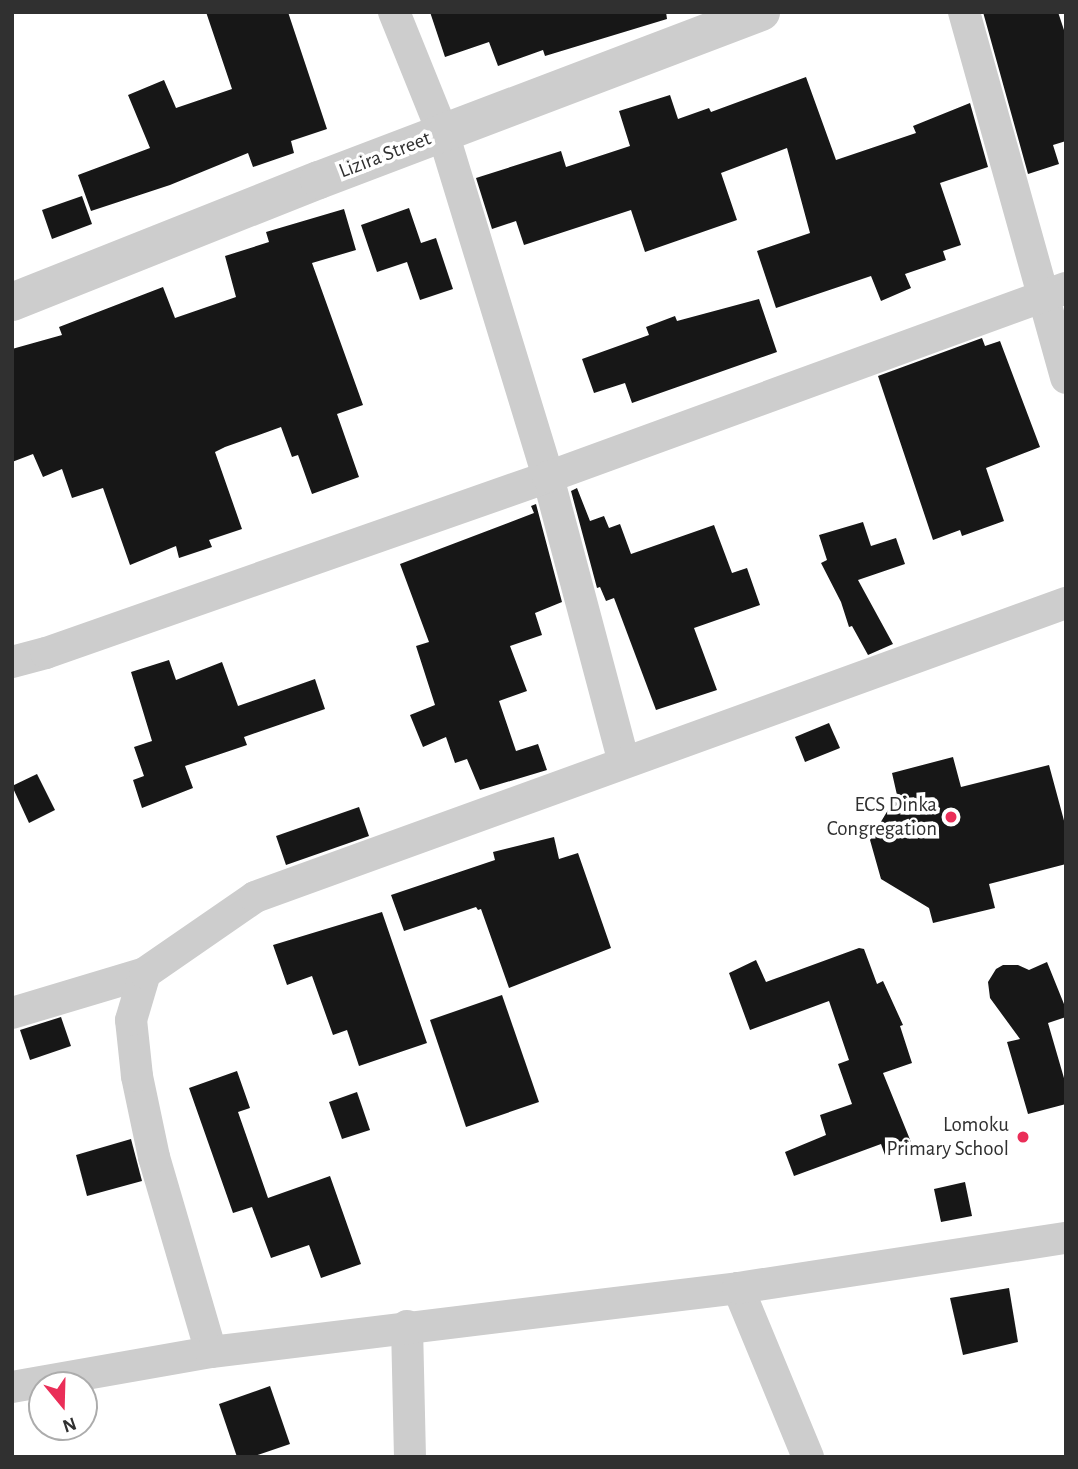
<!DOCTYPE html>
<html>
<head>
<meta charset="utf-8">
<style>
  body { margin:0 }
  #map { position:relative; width:1078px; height:1469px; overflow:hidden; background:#fff; font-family:"Alegreya Sans",sans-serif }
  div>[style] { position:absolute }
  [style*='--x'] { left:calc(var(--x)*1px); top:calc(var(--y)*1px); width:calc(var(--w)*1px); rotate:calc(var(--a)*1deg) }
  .building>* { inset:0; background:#171717 }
  .minor>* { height:32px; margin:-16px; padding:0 16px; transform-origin:16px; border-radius:16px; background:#cdcdcd }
  .tertiary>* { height:38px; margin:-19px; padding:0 19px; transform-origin:19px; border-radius:19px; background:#cdcdcd }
  .dots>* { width:19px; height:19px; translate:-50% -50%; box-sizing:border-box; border:4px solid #fff; border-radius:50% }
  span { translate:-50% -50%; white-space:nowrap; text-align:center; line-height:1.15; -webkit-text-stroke:7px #fff; paint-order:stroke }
  .street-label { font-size:21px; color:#303030 }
  .poi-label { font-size:21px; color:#303030 }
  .right { translate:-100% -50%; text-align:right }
  .frame { position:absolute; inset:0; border:14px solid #303030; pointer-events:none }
  .north { position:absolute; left:28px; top:1371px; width:70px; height:70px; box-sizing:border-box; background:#fff; border:2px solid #acacac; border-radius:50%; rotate:161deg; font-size:19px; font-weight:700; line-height:28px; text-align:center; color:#303030 }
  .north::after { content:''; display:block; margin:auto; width:24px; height:32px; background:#ea2e58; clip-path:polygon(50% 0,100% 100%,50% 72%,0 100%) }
</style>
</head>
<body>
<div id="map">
  <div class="building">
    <i style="clip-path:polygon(206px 12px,288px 12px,327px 129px,291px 141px,294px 153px,253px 167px,248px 153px,170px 185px,91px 211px,78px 175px,150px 148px,128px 95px,164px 80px,176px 108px,232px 89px)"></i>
    <i style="clip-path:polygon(430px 12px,666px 12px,667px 19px,545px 56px,543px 50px,498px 66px,489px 42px,445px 57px)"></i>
    <i style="clip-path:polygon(983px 12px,1058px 12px,1066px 36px,1066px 141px,1053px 145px,1059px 164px,1028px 174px)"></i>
    <i style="clip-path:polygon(806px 77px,836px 160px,916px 133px,913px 126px,970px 103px,988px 167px,940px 183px,961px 245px,943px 251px,946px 260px,905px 274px,911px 288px,881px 301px,871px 276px,776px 308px,757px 251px,810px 233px,787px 148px,721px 173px,737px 220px,645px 252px,631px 210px,524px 245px,516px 221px,492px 229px,476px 178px,561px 151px,566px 167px,630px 146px,619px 111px,670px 95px,678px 119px,709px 108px,711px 112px)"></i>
    <i style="clip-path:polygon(82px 196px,92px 224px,52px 239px,42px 210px)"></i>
    <i style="clip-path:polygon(409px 208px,421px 243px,436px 238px,453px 289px,420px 300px,407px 262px,377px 272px,361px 225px)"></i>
    <i style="clip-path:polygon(344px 209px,356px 250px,312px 263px,363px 405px,337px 414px,359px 477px,312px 494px,298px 455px,292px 457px,281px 427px,225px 447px,215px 452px,242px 529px,209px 540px,212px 547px,179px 558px,176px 546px,130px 565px,103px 488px,72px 498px,62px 469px,43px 477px,33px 454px,12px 462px,12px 349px,62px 335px,59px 327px,163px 287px,175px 318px,236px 297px,225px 256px,269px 242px,266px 232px)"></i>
    <i style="clip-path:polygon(759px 299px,777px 352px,632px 403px,625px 383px,594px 393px,582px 359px,649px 335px,646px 327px,675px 316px,677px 321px)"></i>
    <i style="clip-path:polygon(982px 338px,985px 346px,1000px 341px,1040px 447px,986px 468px,1004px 521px,962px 536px,960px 530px,933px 540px,878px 376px)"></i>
    <i style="clip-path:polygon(577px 488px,590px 521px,604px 516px,609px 528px,620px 524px,631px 554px,714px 525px,732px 573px,747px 568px,760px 605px,694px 628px,717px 690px,656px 710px,614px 598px,606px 601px,600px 587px,597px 588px,571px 491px)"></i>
    <i style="clip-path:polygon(536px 504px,562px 602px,535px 613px,542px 635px,510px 646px,527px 691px,499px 701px,516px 751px,538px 744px,547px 770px,480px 790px,467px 759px,455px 763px,446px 737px,423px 747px,410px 715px,435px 705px,416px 646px,429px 642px,400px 564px,534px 513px,531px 506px)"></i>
    <i style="clip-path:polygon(863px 522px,871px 546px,896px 538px,905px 564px,858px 580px,893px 644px,868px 655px,852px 626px,849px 627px,841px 602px,821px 563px,827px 560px,819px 535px)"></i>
    <i style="clip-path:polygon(169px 660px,176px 680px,222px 662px,238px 706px,315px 679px,325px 709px,244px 737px,247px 745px,185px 766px,193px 788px,142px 808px,133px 780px,144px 776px,134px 747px,152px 741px,131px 672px)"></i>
    <i style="clip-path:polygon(829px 723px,840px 748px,805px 762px,795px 737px)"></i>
    <i style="clip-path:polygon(953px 757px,961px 787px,1049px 765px,1066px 828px,1066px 864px,989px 884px,995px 908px,933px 923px,929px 908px,881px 879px,870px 840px,897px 795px,892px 773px)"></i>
    <i style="clip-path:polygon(37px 774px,55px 810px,29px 823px,12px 786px)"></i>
    <i style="clip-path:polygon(359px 807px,369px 836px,286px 865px,276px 836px)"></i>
    <i style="clip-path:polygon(554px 837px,559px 859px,578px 853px,611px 948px,509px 988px,481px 909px,478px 910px,476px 907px,404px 931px,391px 895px,495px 860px,493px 852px)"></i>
    <i style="clip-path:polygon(382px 912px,427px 1043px,359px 1066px,347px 1030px,333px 1035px,312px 976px,287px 985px,273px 945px)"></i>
    <i style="clip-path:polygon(859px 948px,864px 949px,877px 984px,883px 981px,903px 1025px,900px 1026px,912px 1063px,883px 1073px,913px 1147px,885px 1155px,881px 1144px,794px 1176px,785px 1152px,826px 1135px,820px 1115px,852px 1104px,838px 1064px,849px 1060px,829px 1001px,750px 1030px,729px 973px,756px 960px,766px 982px)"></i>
    <i style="clip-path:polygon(1047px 962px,1066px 1009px,1066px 1017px,1048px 1023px,1066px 1085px,1066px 1104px,1028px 1114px,1007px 1042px,1020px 1039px,990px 998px,988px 982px,996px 969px,1003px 965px,1018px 965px,1029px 970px)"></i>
    <i style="clip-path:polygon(502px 995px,539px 1102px,466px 1127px,430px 1020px)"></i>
    <i style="clip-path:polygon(61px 1017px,71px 1046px,30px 1060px,20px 1030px)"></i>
    <i style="clip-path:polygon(237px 1071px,250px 1108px,238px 1112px,268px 1198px,330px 1176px,361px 1264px,321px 1278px,309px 1245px,271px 1258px,252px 1207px,233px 1213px,189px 1088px)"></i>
    <i style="clip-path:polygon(357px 1092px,370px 1130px,342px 1139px,329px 1102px)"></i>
    <i style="clip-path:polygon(131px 1139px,142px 1181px,87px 1196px,76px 1155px)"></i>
    <i style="clip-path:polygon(965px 1182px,972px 1216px,941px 1222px,934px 1189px)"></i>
    <i style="clip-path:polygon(1009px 1288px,1018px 1342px,963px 1355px,950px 1298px)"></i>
    <i style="clip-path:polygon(270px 1386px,290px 1444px,252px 1457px,237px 1457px,219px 1404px)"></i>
  </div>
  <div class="minor">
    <i style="--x:394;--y:12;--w:131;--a:68"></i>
    <i style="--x:443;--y:133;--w:360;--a:73"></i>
    <i style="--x:548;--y:477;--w:295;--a:75.1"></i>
    <i style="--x:964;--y:12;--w:380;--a:74.4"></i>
    <i style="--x:12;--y:662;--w:35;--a:-15"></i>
    <i style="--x:46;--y:653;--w:532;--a:-19.32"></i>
    <i style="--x:548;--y:477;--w:551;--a:-20.05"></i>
    <i style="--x:12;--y:1013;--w:139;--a:-16.7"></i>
    <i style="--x:738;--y:1288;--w:183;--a:67.5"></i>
    <i style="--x:407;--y:1326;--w:131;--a:88.7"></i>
    <i style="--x:211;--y:1352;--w:203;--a:-106.3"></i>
    <i style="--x:154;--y:1157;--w:83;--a:-101.9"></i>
    <i style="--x:137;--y:1076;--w:56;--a:-96.1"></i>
    <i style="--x:131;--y:1020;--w:49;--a:-73.4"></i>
    <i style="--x:145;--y:973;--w:134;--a:-34.6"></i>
    <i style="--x:255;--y:897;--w:863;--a:-19.93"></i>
    <i style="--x:12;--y:1387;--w:202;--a:-10"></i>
    <i style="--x:211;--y:1352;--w:531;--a:-6.92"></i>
    <i style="--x:738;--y:1288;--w:332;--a:-8.7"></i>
  </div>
  <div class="tertiary">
    <i style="--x:12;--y:302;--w:330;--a:-21.7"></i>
    <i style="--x:319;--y:180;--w:473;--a:-20.8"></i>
  </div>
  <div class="dots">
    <i style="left:951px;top:817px;background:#ea2e58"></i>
    <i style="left:1023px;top:1137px;background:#ea2e58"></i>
  </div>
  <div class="street-label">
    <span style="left:385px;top:155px;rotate:-21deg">Lizira Street</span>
  </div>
  <div class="poi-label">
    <span class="right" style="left:937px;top:817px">ECS Dinka<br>Congregation</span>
    <span class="right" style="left:1009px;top:1137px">Lomoku<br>Primary School</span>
  </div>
  <div class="frame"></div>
  <div class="north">N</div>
</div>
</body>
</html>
